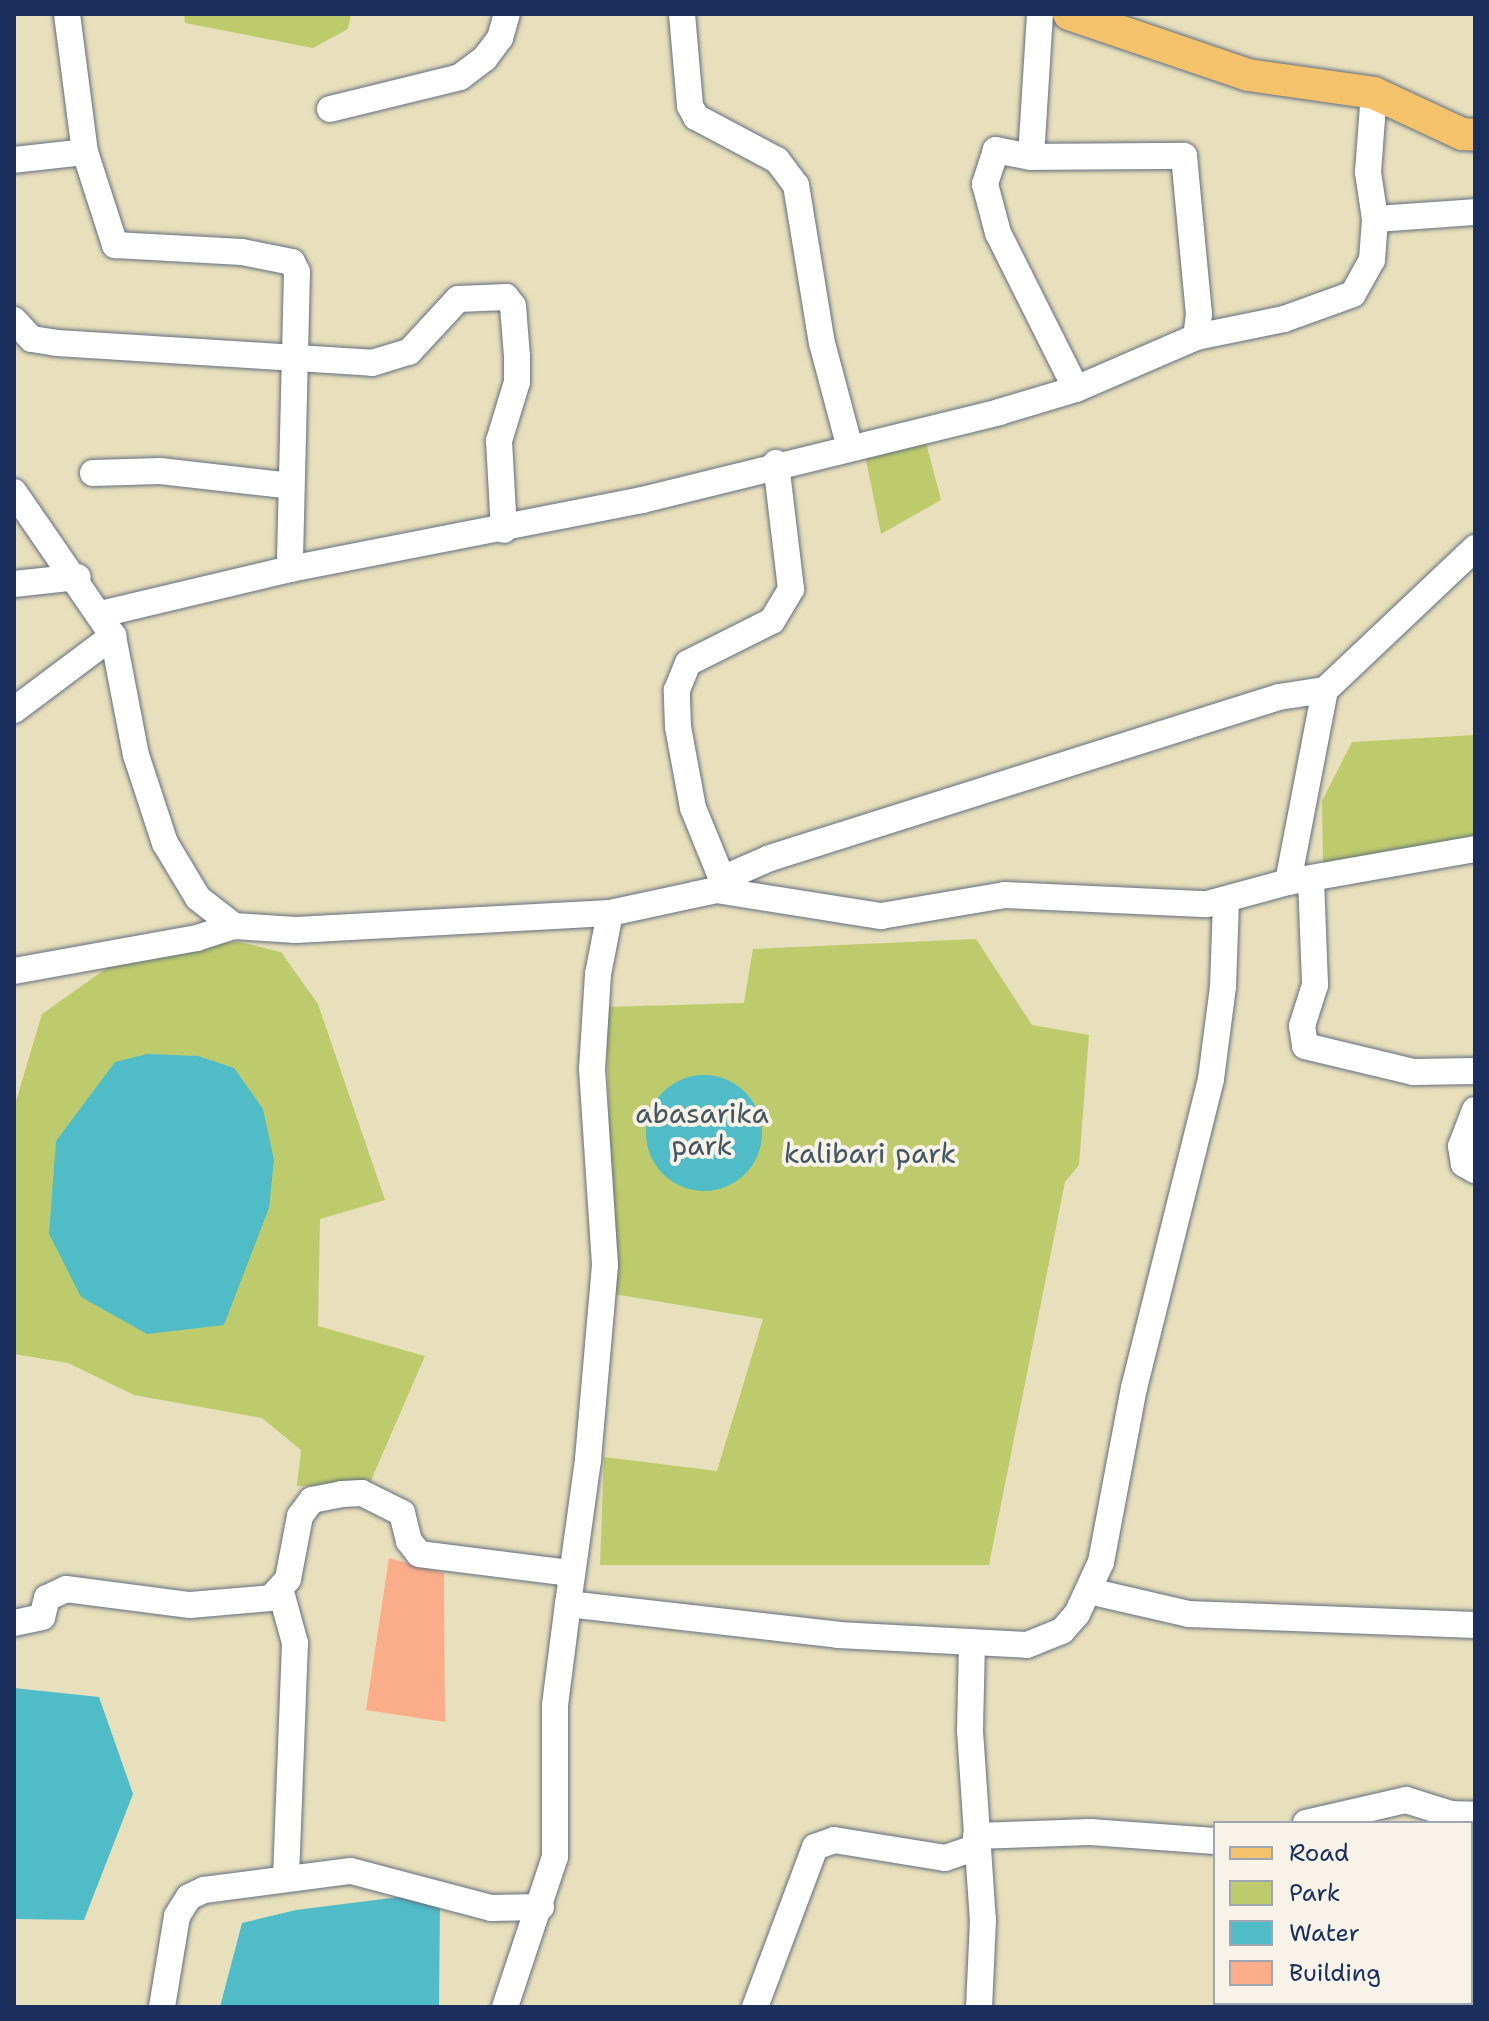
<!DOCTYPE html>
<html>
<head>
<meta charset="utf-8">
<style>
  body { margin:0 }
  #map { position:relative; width:1489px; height:2021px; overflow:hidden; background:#e8e0bc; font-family:"Shantell Sans",sans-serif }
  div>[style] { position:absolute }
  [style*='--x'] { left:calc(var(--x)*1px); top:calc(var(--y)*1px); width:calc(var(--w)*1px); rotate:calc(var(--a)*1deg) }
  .green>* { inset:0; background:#becb6d }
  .water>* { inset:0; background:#4fbcc8 }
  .round { border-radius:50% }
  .building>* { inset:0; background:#fbad8a }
  .roads { filter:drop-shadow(0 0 2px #636d7f) drop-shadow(0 0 2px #636d7f) }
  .minor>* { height:26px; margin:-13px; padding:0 13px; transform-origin:13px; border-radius:13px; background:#fff }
  .major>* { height:32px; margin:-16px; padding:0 16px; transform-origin:16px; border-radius:16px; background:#f4c26a }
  span { translate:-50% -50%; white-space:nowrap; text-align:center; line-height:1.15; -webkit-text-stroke:8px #f7f3e8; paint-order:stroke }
  .park-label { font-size:28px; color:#445662 }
  .frame { position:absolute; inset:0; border:16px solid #1b2f5e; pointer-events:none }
  .legend { position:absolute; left:1213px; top:1821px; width:260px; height:184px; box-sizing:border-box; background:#f7f3e8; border:2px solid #9fa5b1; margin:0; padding:10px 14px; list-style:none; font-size:24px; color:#1b2f5e }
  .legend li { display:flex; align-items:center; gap:16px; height:40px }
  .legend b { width:40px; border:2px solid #9fa5b1 }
</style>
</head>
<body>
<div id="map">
  <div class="green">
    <i style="clip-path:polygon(184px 14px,351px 14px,348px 29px,313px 48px,185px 23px)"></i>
    <i style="clip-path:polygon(924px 435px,941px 500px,881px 534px,866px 460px,877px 443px)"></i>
    <i style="clip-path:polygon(1475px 735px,1475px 838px,1323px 868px,1322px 801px,1352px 742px)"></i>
    <i style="clip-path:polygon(151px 937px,176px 945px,240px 942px,281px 952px,318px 1004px,385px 1200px,320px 1219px,318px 1326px,425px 1356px,369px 1485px,297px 1486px,301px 1450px,262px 1418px,134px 1395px,68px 1363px,14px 1354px,14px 1108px,42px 1014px)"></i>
    <i style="clip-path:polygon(976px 939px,1032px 1025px,1089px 1035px,1079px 1165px,1065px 1182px,989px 1565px,600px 1565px,604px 1457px,717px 1471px,763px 1319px,614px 1294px,606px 1007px,744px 1003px,753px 949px)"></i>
  </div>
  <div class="water">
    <i style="clip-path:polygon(147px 1054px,198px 1056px,234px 1068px,263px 1109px,274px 1160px,269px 1208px,224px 1325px,147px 1334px,81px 1297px,49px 1234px,56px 1141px,115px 1062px)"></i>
    <i class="round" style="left:646px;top:1075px;width:116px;height:116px"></i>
    <i style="clip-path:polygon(14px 1688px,99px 1697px,133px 1794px,84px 1920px,14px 1919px)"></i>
    <i style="clip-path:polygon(407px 1896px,440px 1903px,439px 2007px,220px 2007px,242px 1923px,296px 1910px)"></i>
  </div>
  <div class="building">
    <i style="clip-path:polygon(389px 1558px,444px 1573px,445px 1722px,366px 1710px)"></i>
  </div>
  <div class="roads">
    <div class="minor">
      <i style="--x:67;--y:14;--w:139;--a:82.6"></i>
      <i style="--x:85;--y:152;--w:98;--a:72.1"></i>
      <i style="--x:115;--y:245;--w:127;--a:3.2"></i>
      <i style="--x:242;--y:252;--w:51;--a:11.3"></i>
      <i style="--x:292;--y:262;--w:11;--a:63"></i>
      <i style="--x:297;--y:272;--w:297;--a:91.4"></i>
      <i style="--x:682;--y:14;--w:92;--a:85"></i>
      <i style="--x:690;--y:106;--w:13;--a:61"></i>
      <i style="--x:696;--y:117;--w:92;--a:28"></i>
      <i style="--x:777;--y:160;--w:31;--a:53"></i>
      <i style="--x:796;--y:185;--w:160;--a:80.7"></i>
      <i style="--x:822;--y:343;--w:109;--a:75.1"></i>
      <i style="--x:1040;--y:14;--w:143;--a:93.6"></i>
      <i style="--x:1031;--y:157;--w:36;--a:-169"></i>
      <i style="--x:996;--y:150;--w:36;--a:108"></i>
      <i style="--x:985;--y:184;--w:51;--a:75.1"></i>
      <i style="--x:998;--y:233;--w:174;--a:63.4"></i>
      <i style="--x:330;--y:109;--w:134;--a:-13.8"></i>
      <i style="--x:460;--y:77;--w:31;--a:-37"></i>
      <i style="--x:485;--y:58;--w:25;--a:-53"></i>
      <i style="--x:500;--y:38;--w:25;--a:-74"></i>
      <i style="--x:1031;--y:157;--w:153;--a:-0.4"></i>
      <i style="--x:1184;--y:156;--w:159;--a:84.6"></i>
      <i style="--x:1199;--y:314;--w:23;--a:97"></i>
      <i style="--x:14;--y:160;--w:71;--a:-6.4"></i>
      <i style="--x:1375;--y:219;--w:100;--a:-4"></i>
      <i style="--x:14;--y:320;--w:26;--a:47"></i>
      <i style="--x:32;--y:339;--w:25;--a:9"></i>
      <i style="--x:57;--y:343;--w:316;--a:3.6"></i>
      <i style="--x:372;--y:363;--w:39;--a:-17"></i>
      <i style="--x:409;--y:352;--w:72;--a:-47.2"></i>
      <i style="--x:458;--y:299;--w:48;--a:-2.4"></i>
      <i style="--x:506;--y:297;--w:11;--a:52"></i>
      <i style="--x:513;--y:306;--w:51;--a:85.5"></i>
      <i style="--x:517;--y:357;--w:25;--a:90"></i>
      <i style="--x:517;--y:382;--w:62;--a:107"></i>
      <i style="--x:499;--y:441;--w:89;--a:86.8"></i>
      <i style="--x:93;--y:473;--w:67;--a:-1.7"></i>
      <i style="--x:160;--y:471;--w:132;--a:6.5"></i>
      <i style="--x:14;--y:492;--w:175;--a:55.5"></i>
      <i style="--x:113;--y:636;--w:121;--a:79.1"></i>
      <i style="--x:136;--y:755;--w:93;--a:71.8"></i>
      <i style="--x:165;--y:843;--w:64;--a:59"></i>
      <i style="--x:198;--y:898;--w:46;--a:37.9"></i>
      <i style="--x:234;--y:926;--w:62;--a:3.7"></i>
      <i style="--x:296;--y:930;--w:314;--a:-3.1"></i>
      <i style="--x:610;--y:913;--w:108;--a:-12.2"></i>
      <i style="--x:716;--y:890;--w:167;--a:9"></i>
      <i style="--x:881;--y:916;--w:126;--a:-9.6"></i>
      <i style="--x:1005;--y:895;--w:202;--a:2.6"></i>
      <i style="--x:1207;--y:904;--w:84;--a:-15.2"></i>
      <i style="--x:1288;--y:882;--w:190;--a:-10"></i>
      <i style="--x:14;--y:584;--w:64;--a:-6.2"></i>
      <i style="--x:101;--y:614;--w:194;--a:-13.4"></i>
      <i style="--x:290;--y:569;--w:359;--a:-11.1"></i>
      <i style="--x:642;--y:500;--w:368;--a:-13.8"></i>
      <i style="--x:999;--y:412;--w:80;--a:-16.6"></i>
      <i style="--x:1076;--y:389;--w:131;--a:-23.4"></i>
      <i style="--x:1196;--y:337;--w:90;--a:-11.6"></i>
      <i style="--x:1284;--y:319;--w:73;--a:-19.9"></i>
      <i style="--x:1353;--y:294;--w:39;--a:-61"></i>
      <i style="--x:1372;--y:260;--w:41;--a:-85.8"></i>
      <i style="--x:1375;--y:219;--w:48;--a:-98.5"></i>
      <i style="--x:1368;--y:172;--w:79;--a:-85.7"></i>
      <i style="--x:14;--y:710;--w:124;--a:-36.8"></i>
      <i style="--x:722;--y:879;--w:77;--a:-112.2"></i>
      <i style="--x:693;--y:808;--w:82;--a:-100.5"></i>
      <i style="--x:678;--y:727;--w:37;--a:-92"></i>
      <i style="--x:677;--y:690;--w:29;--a:-68"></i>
      <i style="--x:688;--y:663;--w:94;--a:-26.6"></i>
      <i style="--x:772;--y:621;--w:37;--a:-59"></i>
      <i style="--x:791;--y:589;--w:127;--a:-96.8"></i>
      <i style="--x:1311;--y:879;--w:106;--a:87.8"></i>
      <i style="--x:1315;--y:985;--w:43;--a:107.6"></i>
      <i style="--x:1302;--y:1026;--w:20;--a:81"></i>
      <i style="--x:1305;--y:1046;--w:111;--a:13.5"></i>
      <i style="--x:1413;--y:1072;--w:62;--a:-0.9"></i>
      <i style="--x:1288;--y:882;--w:196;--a:-79.1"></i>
      <i style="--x:1325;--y:690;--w:207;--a:-43.4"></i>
      <i style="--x:716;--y:890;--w:13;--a:-61"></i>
      <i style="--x:722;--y:879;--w:52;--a:-23.6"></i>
      <i style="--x:770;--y:858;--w:534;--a:-17.55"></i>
      <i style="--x:1279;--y:697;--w:47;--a:-8.7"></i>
      <i style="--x:610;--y:913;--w:62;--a:101.1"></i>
      <i style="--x:598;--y:974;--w:95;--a:93.6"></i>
      <i style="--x:592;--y:1069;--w:196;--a:86.2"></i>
      <i style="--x:605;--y:1265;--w:196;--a:95"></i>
      <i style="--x:588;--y:1460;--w:145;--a:97.9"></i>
      <i style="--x:568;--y:1604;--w:272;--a:6.5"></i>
      <i style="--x:838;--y:1635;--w:189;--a:3"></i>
      <i style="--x:1027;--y:1645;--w:38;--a:-22"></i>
      <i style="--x:1062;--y:1631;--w:23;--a:-49"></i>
      <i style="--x:1077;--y:1614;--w:57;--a:-65.2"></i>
      <i style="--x:1101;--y:1562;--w:177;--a:-79.3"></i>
      <i style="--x:1134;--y:1388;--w:318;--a:-76"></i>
      <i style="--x:1211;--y:1079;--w:93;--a:-82.6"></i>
      <i style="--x:1223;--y:987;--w:84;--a:-88"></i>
      <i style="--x:14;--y:971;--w:186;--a:-10.2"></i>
      <i style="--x:197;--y:938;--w:39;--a:-18"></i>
      <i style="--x:1475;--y:1110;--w:39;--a:111"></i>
      <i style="--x:1461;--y:1146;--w:18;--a:81"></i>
      <i style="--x:1464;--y:1164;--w:13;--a:29"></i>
      <i style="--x:1089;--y:1591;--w:103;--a:13"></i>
      <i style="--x:1189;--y:1614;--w:286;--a:2.2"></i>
      <i style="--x:281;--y:1592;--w:53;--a:74.6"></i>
      <i style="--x:295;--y:1643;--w:233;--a:92.2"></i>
      <i style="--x:14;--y:1623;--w:29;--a:-12"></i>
      <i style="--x:42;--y:1617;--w:20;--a:-75"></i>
      <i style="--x:47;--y:1598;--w:21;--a:-25"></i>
      <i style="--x:66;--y:1589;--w:125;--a:7.4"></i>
      <i style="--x:190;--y:1605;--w:81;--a:-4.9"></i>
      <i style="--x:271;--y:1598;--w:25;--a:-48"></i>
      <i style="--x:288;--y:1579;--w:64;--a:-79.2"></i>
      <i style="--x:300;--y:1516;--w:20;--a:-53"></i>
      <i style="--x:312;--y:1500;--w:31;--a:-11"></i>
      <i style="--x:342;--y:1494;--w:20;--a:-3"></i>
      <i style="--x:362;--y:1493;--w:45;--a:26.6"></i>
      <i style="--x:402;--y:1513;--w:29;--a:76"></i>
      <i style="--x:409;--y:1541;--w:16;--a:52"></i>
      <i style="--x:419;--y:1554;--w:151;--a:7.2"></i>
      <i style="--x:972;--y:1642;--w:89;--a:91.3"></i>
      <i style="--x:970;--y:1731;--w:189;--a:86.1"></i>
      <i style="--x:983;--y:1920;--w:87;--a:92.6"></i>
      <i style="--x:1306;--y:1823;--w:103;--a:-13"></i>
      <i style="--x:1406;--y:1800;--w:47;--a:17.3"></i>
      <i style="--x:1451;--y:1814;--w:24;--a:2"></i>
      <i style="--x:976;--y:1836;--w:114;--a:-2"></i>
      <i style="--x:1090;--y:1832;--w:125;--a:4.1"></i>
      <i style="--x:1471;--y:1970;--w:15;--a:-74"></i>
      <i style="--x:162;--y:2007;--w:92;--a:-80.6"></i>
      <i style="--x:177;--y:1916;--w:22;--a:-58"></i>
      <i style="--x:189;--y:1897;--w:17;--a:-25"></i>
      <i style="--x:204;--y:1890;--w:148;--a:-7.4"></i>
      <i style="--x:351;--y:1871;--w:145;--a:14.8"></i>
      <i style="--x:491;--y:1908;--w:50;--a:-1.1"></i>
      <i style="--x:505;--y:2007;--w:158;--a:-71.6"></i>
      <i style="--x:555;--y:1857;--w:152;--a:-90"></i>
      <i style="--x:555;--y:1705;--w:102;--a:-82.7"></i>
      <i style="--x:755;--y:2007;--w:171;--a:-69.4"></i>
      <i style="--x:815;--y:1847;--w:20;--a:-20"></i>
      <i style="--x:834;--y:1840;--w:112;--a:9.2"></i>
      <i style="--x:945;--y:1858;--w:34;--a:-19"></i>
      <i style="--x:1462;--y:2007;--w:4;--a:-76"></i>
    </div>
    <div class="major">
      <i style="--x:1069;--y:14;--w:189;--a:18.8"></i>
      <i style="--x:1248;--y:75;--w:127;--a:8.1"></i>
      <i style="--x:1374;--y:93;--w:97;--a:25"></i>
      <i style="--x:1462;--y:134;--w:13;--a:4"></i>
    </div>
  </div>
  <div class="park-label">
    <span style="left:702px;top:1129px">abasarika<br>park</span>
    <span style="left:870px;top:1153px">kalibari park</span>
  </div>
  <div class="frame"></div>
  <ul class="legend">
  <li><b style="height:10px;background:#f4c26a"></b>Road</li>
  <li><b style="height:22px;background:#becb6d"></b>Park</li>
  <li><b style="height:22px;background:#4fbcc8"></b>Water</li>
  <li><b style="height:22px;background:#fbad8a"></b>Building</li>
  </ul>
</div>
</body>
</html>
